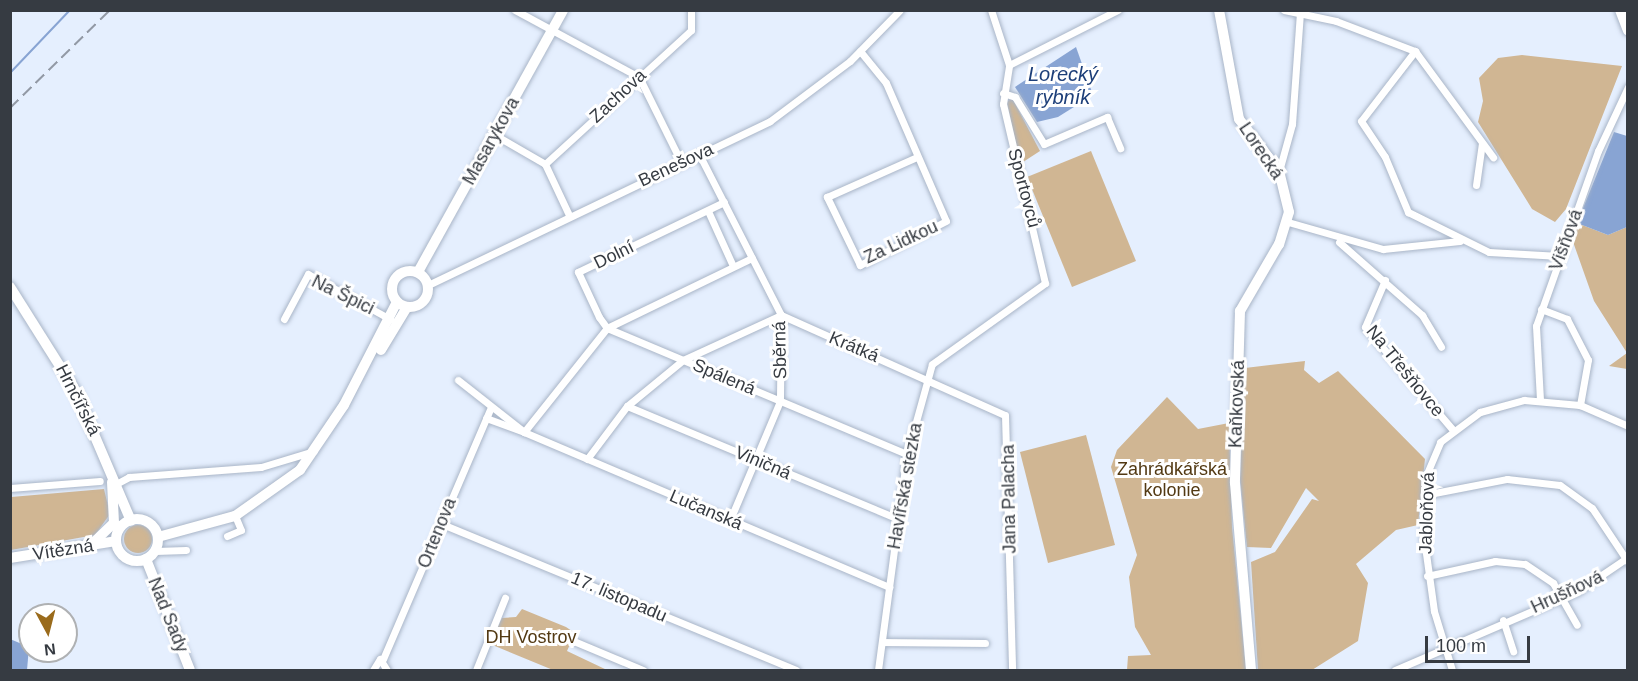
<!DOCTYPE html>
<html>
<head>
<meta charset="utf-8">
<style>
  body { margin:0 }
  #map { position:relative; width:1638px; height:681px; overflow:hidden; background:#e5effe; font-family:Arial,sans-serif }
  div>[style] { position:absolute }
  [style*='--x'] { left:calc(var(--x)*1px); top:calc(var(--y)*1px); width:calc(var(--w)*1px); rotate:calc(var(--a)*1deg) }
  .green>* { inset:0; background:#d0b693 }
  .round { border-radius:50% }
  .water>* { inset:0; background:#88a4d3 }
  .stream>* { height:2px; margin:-1px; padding:0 1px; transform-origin:1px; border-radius:1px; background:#88a4d3 }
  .roads { filter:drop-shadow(0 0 2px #a9b5c7) drop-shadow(0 0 2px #a9b5c7) }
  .street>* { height:7px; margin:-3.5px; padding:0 3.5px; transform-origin:3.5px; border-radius:3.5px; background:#fff }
  .secondary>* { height:10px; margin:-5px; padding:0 5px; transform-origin:5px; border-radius:5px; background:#fff }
  .primary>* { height:10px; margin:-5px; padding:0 5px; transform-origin:5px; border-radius:5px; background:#fff }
  .primary>.ring { margin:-5px; padding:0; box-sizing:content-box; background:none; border:10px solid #fff; border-radius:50% }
  .rail>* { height:2px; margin-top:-1px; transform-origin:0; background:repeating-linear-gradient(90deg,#9299a5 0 12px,transparent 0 18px) }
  span { translate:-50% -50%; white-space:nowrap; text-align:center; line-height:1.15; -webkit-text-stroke:6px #fff; paint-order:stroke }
  .street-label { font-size:18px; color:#363b42 }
  .park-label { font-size:18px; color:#523913 }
  .water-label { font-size:20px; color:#1d3f79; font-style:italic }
  .frame { position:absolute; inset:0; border:12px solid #363b42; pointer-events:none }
  .north { position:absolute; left:18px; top:603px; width:60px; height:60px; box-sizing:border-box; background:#fff; border:2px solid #afb1b3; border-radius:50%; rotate:173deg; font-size:16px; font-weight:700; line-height:24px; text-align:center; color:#363b42 }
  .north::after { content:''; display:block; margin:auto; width:21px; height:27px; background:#9a6b1c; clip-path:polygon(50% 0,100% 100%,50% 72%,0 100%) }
  .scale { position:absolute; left:1425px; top:636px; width:105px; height:27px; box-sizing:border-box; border:3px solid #363b42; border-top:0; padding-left:8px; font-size:18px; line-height:21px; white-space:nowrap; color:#363b42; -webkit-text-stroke:4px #fff; paint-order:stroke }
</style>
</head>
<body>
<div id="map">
  <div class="green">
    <i style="clip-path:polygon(1522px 55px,1622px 66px,1566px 209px,1555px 222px,1532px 209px,1478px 122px,1483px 101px,1479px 78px,1498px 58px)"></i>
    <i style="clip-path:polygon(1012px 98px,1040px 151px,1020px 164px,1007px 102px)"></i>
    <i style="clip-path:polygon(1091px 151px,1136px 261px,1072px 287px,1027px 177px)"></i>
    <i style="clip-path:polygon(1577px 223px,1608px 235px,1627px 227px,1627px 369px,1609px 366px,1627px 353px,1594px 301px,1572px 239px)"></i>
    <i style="clip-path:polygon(1305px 361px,1304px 370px,1319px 383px,1338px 371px,1425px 459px,1418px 525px,1396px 530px,1356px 564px,1368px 583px,1358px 641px,1312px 670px,1258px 670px,1251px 562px,1275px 552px,1312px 499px,1319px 501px,1306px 488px,1271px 548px,1247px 547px,1240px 478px,1245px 368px)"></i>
    <i style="clip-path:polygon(1167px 397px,1198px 429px,1229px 423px,1232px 527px,1246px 670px,1127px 670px,1128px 656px,1151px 655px,1135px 627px,1129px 577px,1137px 555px,1111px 467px,1117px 450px)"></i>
    <i style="clip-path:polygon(1086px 435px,1115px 545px,1048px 563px,1020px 452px)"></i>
    <i style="clip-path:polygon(104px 489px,110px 514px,95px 535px,11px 550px,11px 497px)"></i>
    <i class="round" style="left:124px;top:525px;width:28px;height:28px"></i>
    <i style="clip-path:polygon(522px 609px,566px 627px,575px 633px,567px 651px,607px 670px,553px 670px,490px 644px,502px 618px,516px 617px)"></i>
  </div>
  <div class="water">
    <i style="clip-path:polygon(1076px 47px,1093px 95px,1058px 117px,1037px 122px,1015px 87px)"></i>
    <i style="clip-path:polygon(1614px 132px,1627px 136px,1627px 227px,1608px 235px,1577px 223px)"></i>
    <i style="clip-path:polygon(10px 639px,29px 647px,27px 670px,11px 670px)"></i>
  </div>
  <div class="stream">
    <i style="--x:10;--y:73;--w:87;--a:-46.4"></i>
  </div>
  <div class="roads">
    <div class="street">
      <i style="--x:515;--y:10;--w:141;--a:28.4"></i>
      <i style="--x:639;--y:77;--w:95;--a:63.7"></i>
      <i style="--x:1284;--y:10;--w:53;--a:11.9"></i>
      <i style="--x:1336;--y:21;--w:85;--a:20.8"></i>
      <i style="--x:1415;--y:51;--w:132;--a:53.7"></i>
      <i style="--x:860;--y:51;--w:41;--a:50.9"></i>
      <i style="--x:886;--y:83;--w:150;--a:66.5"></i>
      <i style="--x:946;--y:221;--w:97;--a:152.9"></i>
      <i style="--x:860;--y:265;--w:76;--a:-115.9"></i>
      <i style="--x:827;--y:197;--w:98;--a:-24"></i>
      <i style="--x:1415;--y:51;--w:88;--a:127.6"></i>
      <i style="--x:1361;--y:121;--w:43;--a:56.3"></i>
      <i style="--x:1385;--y:157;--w:60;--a:67.3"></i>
      <i style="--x:1408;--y:212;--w:90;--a:26.3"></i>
      <i style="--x:1489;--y:252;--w:71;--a:3.2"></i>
      <i style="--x:1009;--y:65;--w:122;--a:-26.8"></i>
      <i style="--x:1003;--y:93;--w:13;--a:18"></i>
      <i style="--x:1015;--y:97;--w:55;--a:58.3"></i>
      <i style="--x:1044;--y:144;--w:69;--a:-23.2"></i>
      <i style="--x:1107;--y:117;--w:34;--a:67"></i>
      <i style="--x:495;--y:135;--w:58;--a:30.1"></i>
      <i style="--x:545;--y:164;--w:56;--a:64.8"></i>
      <i style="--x:699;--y:154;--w:181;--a:63"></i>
      <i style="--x:781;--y:315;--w:86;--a:90.7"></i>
      <i style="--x:780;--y:401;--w:129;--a:112.8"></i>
      <i style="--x:545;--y:164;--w:198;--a:-42.5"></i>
      <i style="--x:691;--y:30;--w:20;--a:-90"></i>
      <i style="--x:1279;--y:171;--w:49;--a:-74.5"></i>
      <i style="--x:1292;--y:124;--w:112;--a:-85.9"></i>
      <i style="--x:1476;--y:185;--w:42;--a:-81.9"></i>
      <i style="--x:724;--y:202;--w:162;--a:154.4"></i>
      <i style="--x:578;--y:272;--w:50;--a:65"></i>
      <i style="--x:599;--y:317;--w:14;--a:54"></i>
      <i style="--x:607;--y:328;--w:325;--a:22.8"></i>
      <i style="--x:708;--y:211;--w:60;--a:65.6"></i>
      <i style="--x:1288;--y:222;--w:99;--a:15.9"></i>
      <i style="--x:1383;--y:249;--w:77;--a:-5.9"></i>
      <i style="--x:1339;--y:242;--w:111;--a:41.3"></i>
      <i style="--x:1422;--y:315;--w:37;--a:59"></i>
      <i style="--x:1385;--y:280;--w:51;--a:113.1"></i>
      <i style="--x:1365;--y:327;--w:134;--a:49.5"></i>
      <i style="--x:428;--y:285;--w:379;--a:-25.6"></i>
      <i style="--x:770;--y:121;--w:100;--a:-36.9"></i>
      <i style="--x:850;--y:61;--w:71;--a:-45.6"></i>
      <i style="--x:1541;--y:309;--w:28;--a:21"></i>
      <i style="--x:1567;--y:319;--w:46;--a:62.9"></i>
      <i style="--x:1588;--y:360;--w:46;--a:100.1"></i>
      <i style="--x:781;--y:315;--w:245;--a:24.1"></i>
      <i style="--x:1005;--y:415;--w:255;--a:88.4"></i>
      <i style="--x:284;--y:319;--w:51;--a:-61.9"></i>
      <i style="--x:308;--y:274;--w:94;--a:28.8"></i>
      <i style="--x:458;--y:380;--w:84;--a:38.2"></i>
      <i style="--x:524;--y:432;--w:397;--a:23"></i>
      <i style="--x:1540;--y:400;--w:74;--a:-93.1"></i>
      <i style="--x:1536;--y:326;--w:186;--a:-70.5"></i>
      <i style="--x:1598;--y:151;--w:71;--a:-64.9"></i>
      <i style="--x:627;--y:406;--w:294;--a:22.6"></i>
      <i style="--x:486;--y:418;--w:40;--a:20.2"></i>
      <i style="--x:524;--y:432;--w:133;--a:-51.4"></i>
      <i style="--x:607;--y:328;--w:161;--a:-25.8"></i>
      <i style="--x:587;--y:459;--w:66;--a:-53"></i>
      <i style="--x:627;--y:406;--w:72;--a:-39.4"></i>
      <i style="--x:683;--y:360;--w:108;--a:-24.7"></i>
      <i style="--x:116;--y:484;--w:15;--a:-28"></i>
      <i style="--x:129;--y:477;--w:132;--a:-4.3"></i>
      <i style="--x:261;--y:467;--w:55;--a:-16.8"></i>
      <i style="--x:10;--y:488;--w:90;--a:-4.4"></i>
      <i style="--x:1424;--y:495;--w:85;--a:-10.9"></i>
      <i style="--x:1507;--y:479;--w:53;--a:6.5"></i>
      <i style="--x:1560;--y:485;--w:39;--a:36"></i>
      <i style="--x:1592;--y:508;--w:65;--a:56.3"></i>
      <i style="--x:442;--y:524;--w:383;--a:22.4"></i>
      <i style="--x:227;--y:536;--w:15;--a:-23"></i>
      <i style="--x:241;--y:530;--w:15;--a:-113"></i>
      <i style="--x:155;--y:551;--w:31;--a:-2"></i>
      <i style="--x:1427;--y:576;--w:70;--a:-12.4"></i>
      <i style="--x:1495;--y:561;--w:30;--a:6"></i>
      <i style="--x:1525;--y:564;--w:34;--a:34"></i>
      <i style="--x:1553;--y:583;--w:48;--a:60.3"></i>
      <i style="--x:1503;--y:620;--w:33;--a:72"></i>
      <i style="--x:576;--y:642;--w:73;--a:22.7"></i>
      <i style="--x:882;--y:642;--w:103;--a:0.6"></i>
      <i style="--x:383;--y:659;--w:274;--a:-66.8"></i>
      <i style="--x:373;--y:670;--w:13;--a:-58"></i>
      <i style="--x:380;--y:659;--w:13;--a:58"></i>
      <i style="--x:476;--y:670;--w:78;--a:-68.1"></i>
      <i style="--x:878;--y:670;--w:218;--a:-82.4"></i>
      <i style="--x:907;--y:454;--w:93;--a:-74.5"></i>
      <i style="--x:932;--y:364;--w:139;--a:-35.6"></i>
      <i style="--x:1045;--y:283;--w:184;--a:-103.2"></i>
      <i style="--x:1003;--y:104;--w:39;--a:-81"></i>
      <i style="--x:1009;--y:65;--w:58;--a:-108.1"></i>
      <i style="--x:1395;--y:670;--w:199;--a:-23.3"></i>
      <i style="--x:1578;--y:591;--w:60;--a:-34.2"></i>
      <i style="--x:1452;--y:670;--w:62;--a:-107"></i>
      <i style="--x:1434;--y:611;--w:73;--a:-97.9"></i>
      <i style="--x:1424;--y:539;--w:61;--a:-89.1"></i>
      <i style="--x:1425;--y:478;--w:39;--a:-67"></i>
      <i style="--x:1440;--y:442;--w:50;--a:-36.9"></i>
      <i style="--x:1480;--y:412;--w:46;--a:-15.3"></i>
      <i style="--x:1524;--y:400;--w:56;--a:5.1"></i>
      <i style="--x:1580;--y:405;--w:52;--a:23.6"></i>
    </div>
    <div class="secondary">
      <i style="--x:1219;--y:10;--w:111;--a:79.6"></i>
      <i style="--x:1239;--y:119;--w:66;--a:52.4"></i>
      <i style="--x:1279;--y:171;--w:42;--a:76.3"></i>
      <i style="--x:1289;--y:212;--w:34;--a:107"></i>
      <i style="--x:1279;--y:244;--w:78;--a:120.2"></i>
      <i style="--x:1240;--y:311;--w:172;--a:91.7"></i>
      <i style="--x:1235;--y:483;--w:188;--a:85.1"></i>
      <i style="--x:1620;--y:10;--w:22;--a:69"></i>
      <i style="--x:10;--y:287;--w:124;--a:57.8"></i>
      <i style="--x:76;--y:392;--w:140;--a:66.9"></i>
      <i style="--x:91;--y:545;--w:32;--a:-44"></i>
      <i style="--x:114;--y:523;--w:41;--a:-92.8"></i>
      <i style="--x:146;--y:559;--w:119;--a:68.4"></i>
    </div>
    <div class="primary">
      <i class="ring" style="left:392px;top:271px;width:26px;height:26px"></i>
      <i style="--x:418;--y:272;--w:299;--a:-61"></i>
      <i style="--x:381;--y:350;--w:50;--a:-58.8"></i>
      <i class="ring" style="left:116px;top:519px;width:32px;height:32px"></i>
      <i style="--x:158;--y:537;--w:80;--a:-15.3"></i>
      <i style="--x:235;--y:516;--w:80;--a:-35.3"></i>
      <i style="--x:300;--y:470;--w:78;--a:-55.9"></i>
      <i style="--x:344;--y:405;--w:116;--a:-62.8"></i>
      <i style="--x:10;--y:558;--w:107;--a:-9.1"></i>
    </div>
  </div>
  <div class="rail">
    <i style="--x:10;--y:108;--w:140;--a:-44.4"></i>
  </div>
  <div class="street-label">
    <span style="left:618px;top:96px;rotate:-43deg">Zachova</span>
    <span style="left:491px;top:141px;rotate:-61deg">Masarykova</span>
    <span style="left:1261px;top:151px;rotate:56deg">Lorecká</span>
    <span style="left:676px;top:165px;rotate:-25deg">Benešova</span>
    <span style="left:1024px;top:188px;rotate:75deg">Sportovců</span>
    <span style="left:1566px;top:240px;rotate:-70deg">Višňová</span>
    <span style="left:901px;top:242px;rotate:-25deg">Za Lidkou</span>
    <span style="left:614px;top:255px;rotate:-26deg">Dolní</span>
    <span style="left:343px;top:295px;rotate:26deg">Na Špici</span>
    <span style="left:854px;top:347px;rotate:23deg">Krátká</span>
    <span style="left:780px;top:350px;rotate:-91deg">Sběrná</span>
    <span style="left:1405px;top:371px;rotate:51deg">Na Třešňovce</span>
    <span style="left:724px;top:377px;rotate:23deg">Spálená</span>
    <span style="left:78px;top:400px;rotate:63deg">Hrnčířská</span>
    <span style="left:1237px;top:404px;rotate:-88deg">Kaňkovská</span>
    <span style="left:763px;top:463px;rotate:23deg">Viničná</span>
    <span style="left:905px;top:486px;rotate:-80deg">Havířská stezka</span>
    <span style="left:1009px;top:499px;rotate:-91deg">Jana Palacha</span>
    <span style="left:706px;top:510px;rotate:23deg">Lučanská</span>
    <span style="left:1427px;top:513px;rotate:-88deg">Jabloňová</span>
    <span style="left:437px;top:533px;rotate:-68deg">Ortenova</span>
    <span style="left:63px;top:550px;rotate:-9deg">Vítězná</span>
    <span style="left:1567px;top:592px;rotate:-25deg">Hrušňová</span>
    <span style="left:619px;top:597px;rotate:23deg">17. listopadu</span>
    <span style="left:168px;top:615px;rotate:68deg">Nad Sady</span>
  </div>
  <div class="park-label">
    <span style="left:1172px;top:480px">Zahrádkářská<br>kolonie</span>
    <span style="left:531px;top:637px">DH Vostrov</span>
  </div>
  <div class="water-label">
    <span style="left:1063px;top:86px">Lorecký<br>rybník</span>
  </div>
  <div class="frame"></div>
  <div class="north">N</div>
  <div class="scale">100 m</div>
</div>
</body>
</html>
